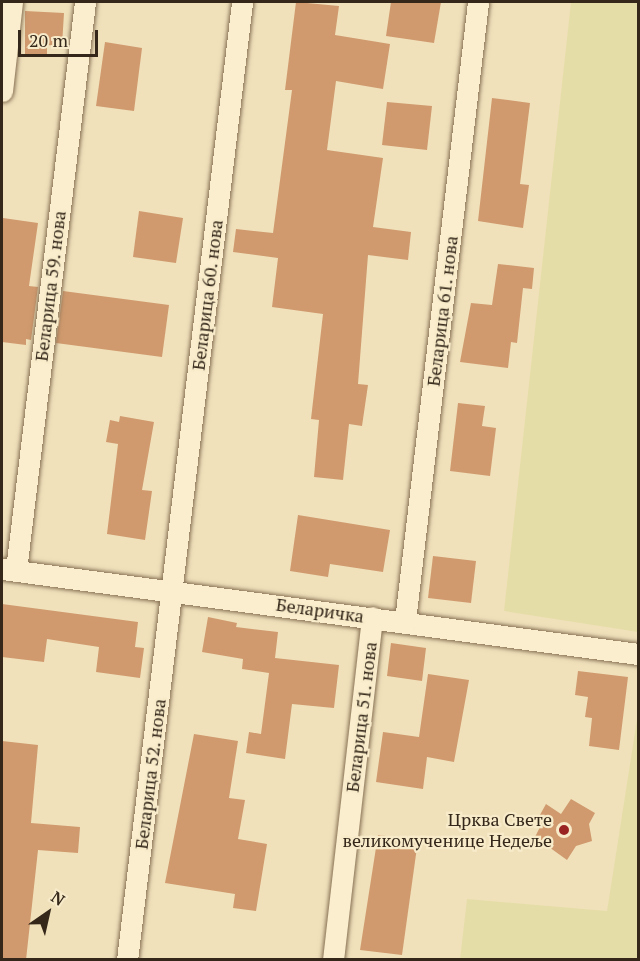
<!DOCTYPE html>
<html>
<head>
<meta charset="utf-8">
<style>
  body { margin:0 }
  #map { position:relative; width:640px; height:961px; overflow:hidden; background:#f0e1bb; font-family:"PT Serif",serif }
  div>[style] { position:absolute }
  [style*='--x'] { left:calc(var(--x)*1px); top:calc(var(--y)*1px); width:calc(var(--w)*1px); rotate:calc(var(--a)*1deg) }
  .farmland>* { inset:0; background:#e5dda8 }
  .building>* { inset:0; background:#d09a6e }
  .roads { filter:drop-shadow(0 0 2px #877154) drop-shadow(0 0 2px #877154) }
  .minor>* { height:21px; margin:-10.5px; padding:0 10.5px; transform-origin:10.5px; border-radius:10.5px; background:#faeece }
  .dots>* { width:16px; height:16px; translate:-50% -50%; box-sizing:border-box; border:3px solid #f7ebca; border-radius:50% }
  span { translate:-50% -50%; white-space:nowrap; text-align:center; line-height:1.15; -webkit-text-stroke:4.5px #f7ebca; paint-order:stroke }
  .street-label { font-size:18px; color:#35281a }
  .poi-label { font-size:18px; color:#35281a }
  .right { translate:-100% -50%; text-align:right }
  .frame { position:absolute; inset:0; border:3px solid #35281a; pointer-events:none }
  .north { position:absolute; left:18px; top:883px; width:60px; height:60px; -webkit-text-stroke:4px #f7ebca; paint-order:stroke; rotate:34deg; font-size:16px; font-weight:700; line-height:24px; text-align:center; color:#35281a }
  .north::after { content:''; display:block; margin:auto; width:21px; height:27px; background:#35281a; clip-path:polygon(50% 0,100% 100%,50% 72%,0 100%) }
  .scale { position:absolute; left:18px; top:30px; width:80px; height:27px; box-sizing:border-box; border:3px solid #35281a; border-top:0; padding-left:8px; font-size:18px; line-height:21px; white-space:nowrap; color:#35281a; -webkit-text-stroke:4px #f7ebca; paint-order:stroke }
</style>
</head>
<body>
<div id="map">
  <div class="farmland">
    <i style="clip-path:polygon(571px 2px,638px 2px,638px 632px,504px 611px)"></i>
    <i style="clip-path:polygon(638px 713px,638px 959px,460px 959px,467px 899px,607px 911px)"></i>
  </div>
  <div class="building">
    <i style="clip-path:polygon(296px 2px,339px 6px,335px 35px,390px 44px,383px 89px,336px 81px,327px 150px,383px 158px,373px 227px,411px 232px,408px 260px,368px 255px,358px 384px,368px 385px,362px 426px,349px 424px,343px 480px,314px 477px,319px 420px,311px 419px,323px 314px,272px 307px,278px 258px,233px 252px,236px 229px,273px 233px,292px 90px,285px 90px)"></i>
    <i style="clip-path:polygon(391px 2px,441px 2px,434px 43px,386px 36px)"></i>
    <i style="clip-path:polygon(25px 11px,64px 13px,62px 46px,47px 45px,47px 56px,25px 54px)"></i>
    <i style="clip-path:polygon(105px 42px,142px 48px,134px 111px,96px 106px)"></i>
    <i style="clip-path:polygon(492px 98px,530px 103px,520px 184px,529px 185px,523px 228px,478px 221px)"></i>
    <i style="clip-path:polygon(387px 102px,432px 106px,427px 150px,382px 145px)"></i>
    <i style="clip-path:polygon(139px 211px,183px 218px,176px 263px,133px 257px)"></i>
    <i style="clip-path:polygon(3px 218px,38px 223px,29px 286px,38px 287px,31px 340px,26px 339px,26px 345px,2px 342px)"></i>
    <i style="clip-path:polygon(498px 264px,534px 268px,532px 289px,523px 288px,517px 343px,511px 342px,508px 368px,460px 362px,471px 303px,492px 305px)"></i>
    <i style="clip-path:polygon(63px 291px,169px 305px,162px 357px,56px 343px)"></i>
    <i style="clip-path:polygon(458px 403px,485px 406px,482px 426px,496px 428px,490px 476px,450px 471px)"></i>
    <i style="clip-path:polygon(120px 416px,154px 422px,142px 490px,152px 491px,145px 540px,107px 534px,118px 444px,106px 442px,110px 420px,119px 422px)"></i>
    <i style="clip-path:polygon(298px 515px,390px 530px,383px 572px,330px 564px,328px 577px,290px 571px)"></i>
    <i style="clip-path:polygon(433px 556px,476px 561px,471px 603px,428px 598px)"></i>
    <i style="clip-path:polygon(2px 604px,138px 622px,135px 647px,144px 648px,140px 678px,96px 672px,99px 647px,47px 639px,44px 662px,2px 657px)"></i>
    <i style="clip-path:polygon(208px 617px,237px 623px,236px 627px,278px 632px,275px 658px,339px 665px,334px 708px,292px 704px,285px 759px,246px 753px,249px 732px,261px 734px,269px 673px,242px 669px,243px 659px,202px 652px)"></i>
    <i style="clip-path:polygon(391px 643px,426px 648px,422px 681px,387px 676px)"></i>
    <i style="clip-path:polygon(578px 671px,628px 677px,619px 750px,589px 746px,592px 718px,585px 717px,588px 697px,575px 695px)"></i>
    <i style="clip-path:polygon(428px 674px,469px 680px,454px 762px,427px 757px,423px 789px,376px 782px,383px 732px,419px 737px)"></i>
    <i style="clip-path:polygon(194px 734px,238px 741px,229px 798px,245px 800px,238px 839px,267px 844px,256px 911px,233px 908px,235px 894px,165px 883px)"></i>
    <i style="clip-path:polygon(2px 741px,38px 745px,31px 823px,80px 827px,78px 853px,38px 850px,26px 960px,2px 960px)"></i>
    <i style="clip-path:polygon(571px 799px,595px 813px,589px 824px,592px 841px,576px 846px,567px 860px,535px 837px,541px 825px,536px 822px,546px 804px,561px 814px)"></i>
    <i style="clip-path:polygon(378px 835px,418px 840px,402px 955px,360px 950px)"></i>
  </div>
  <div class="roads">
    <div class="minor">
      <i style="--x:2;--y:91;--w:90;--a:-83.6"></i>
      <i style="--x:2;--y:569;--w:642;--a:7.61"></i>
      <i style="--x:16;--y:570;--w:572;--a:-83.07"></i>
      <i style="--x:405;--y:621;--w:623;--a:-83.27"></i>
      <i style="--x:127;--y:960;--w:965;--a:-83.15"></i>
      <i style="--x:333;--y:960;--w:345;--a:-83.5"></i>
    </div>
  </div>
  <div class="dots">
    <i style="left:564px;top:830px;background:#992421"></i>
  </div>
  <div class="street-label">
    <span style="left:50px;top:286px;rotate:-83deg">Беларица 59. нова</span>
    <span style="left:207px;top:295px;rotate:-83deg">Беларица 60. нова</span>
    <span style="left:442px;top:311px;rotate:-83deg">Беларица 61. нова</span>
    <span style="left:320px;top:610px;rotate:8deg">Беларичка</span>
    <span style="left:361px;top:717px;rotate:-83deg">Беларица 51. нова</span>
    <span style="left:150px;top:774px;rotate:-83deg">Беларица 52. нова</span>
  </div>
  <div class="poi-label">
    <span class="right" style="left:552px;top:830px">Црква Свете<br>великомученице Недеље</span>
  </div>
  <div class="frame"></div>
  <div class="north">N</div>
  <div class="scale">20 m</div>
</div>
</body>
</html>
